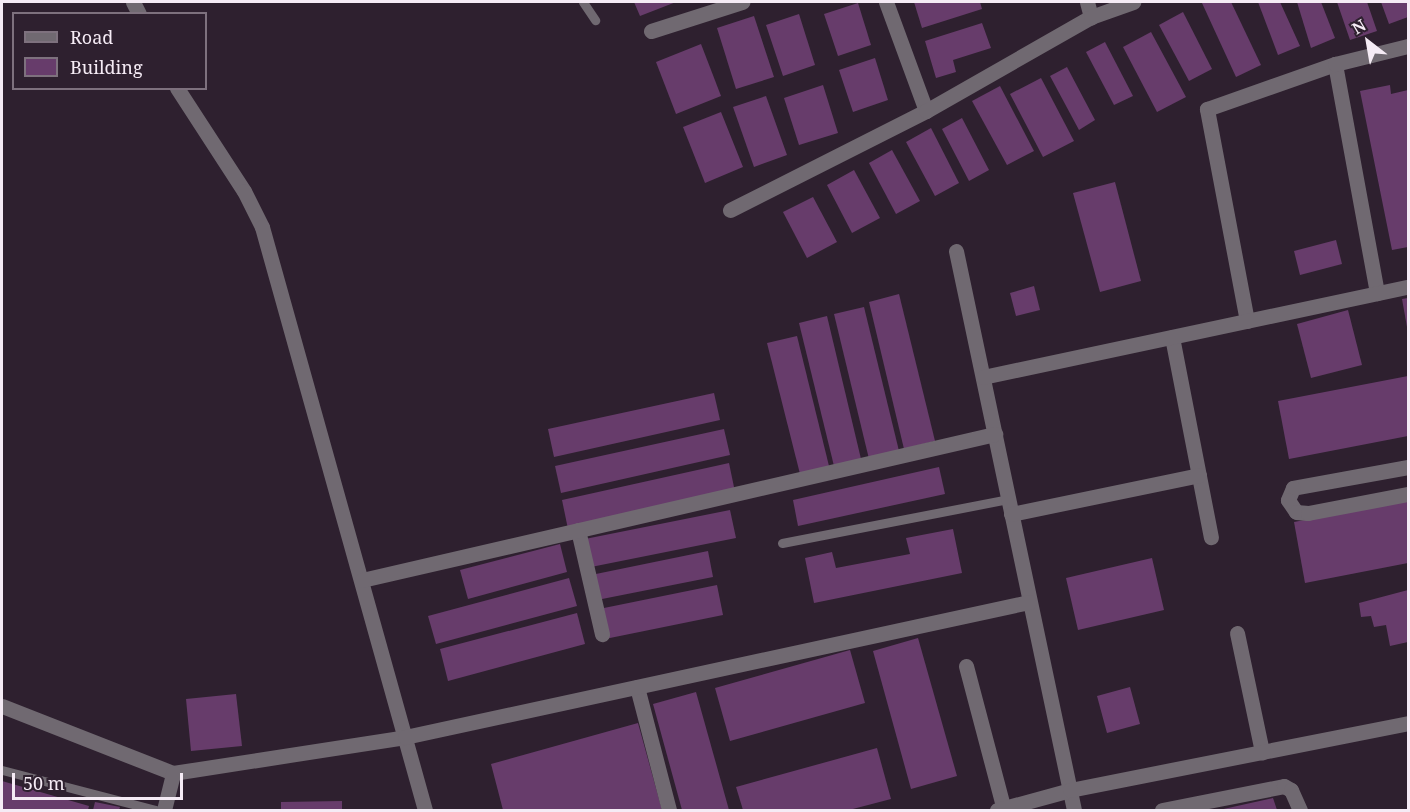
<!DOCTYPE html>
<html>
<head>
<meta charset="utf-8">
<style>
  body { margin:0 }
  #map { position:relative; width:1410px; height:812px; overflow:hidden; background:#2e202f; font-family:"Noto Serif",serif }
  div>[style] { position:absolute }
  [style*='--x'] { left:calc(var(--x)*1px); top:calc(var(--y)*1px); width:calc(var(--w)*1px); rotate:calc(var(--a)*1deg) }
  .building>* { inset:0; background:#673c6b }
  .lane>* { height:9px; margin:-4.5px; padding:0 4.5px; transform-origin:4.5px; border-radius:4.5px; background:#706971 }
  .street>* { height:15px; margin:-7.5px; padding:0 7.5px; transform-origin:7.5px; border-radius:7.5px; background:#706971 }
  span { translate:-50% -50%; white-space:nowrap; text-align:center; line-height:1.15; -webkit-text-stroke:6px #2e202f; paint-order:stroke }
  .frame { position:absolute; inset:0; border:3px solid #f5ebf5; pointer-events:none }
  .legend { position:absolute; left:12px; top:12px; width:195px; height:78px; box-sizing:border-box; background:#2e202f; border:2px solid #7e717e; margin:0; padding:8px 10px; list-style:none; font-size:18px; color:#f5ebf5 }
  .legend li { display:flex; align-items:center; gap:12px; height:30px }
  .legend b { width:30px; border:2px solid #7e717e }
  .north { position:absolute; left:1338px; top:12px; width:60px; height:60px; -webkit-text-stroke:4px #2e202f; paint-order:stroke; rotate:329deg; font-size:16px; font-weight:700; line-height:24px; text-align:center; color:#f5ebf5 }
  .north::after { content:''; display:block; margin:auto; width:21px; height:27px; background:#f5ebf5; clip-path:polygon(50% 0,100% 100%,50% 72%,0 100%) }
  .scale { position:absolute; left:12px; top:773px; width:171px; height:27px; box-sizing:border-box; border:3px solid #f5ebf5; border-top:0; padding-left:8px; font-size:18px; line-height:21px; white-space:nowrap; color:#f5ebf5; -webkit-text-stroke:4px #2e202f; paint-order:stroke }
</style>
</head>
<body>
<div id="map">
  <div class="building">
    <i style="clip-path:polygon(634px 2px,676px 2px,640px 16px)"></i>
    <i style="clip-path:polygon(914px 2px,980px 2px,982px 9px,922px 28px)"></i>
    <i style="clip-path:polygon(1206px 2px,1231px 2px,1261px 65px,1236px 77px,1202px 3px)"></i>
    <i style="clip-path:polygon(1258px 2px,1280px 2px,1300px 46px,1278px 55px)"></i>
    <i style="clip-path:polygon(1297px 2px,1321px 2px,1335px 38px,1311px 48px)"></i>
    <i style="clip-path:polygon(1337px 2px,1367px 2px,1377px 31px,1350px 40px)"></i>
    <i style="clip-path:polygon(1381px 2px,1408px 2px,1408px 17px,1389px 24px)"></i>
    <i style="clip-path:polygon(858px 3px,871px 45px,838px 56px,824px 14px)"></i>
    <i style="clip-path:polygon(1183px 12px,1212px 69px,1189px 81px,1159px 25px)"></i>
    <i style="clip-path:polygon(799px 14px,815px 65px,783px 76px,766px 25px)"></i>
    <i style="clip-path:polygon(754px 16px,774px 77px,736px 89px,717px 28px)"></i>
    <i style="clip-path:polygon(982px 23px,991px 48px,953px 60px,956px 72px,936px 78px,925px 41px)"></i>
    <i style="clip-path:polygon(1151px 32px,1186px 97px,1157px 112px,1123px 47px)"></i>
    <i style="clip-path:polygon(1105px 42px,1133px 96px,1114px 105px,1086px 52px)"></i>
    <i style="clip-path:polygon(701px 44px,721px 96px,676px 114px,656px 62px)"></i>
    <i style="clip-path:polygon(875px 58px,888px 100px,853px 112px,839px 70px)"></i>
    <i style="clip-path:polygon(1067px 67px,1095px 120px,1079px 130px,1050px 76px)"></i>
    <i style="clip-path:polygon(1041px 78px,1074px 141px,1043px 157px,1010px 94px)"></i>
    <i style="clip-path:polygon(823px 85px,838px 133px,799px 145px,784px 98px)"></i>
    <i style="clip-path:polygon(1390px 85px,1391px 94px,1408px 90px,1408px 247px,1392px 250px,1360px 91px)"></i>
    <i style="clip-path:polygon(1000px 86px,1034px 151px,1007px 165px,972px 101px)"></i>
    <i style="clip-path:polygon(766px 96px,787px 155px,754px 167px,733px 107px)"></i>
    <i style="clip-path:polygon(721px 112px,743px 167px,705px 183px,683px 127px)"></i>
    <i style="clip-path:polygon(962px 118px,989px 170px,969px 181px,942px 129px)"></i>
    <i style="clip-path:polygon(931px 128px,959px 183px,935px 196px,906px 142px)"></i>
    <i style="clip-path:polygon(892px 150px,920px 201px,896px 214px,869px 163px)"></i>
    <i style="clip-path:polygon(854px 170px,880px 218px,852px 233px,827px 185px)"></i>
    <i style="clip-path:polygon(1115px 182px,1141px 281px,1100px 292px,1073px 193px)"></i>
    <i style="clip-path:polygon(813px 197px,837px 242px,807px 258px,783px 212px)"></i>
    <i style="clip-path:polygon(1336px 240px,1342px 264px,1300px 275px,1294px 251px)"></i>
    <i style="clip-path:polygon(1034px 286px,1040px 310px,1016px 316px,1010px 293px)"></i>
    <i style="clip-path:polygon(899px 294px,935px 441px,904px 449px,869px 302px)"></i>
    <i style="clip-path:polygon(1408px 298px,1408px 327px,1407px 327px,1402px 299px)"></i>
    <i style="clip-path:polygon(864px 307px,899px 451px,869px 459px,834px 314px)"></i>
    <i style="clip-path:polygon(1348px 310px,1362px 365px,1311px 378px,1297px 324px)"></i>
    <i style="clip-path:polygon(827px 316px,861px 459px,834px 466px,799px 323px)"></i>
    <i style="clip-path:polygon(797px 336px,829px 466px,800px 474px,767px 343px)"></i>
    <i style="clip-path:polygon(1408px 376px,1408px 436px,1289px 459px,1278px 401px)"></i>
    <i style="clip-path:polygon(714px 393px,720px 420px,554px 457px,548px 429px)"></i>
    <i style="clip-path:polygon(724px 429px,730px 455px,561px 493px,555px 466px)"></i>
    <i style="clip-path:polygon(729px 463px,735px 492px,568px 529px,562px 500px)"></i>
    <i style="clip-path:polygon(939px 467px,945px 494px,798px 526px,793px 500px)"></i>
    <i style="clip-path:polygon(1408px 500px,1408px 563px,1305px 583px,1294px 522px)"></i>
    <i style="clip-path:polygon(730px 510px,736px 538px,591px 567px,585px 539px)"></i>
    <i style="clip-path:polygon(953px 529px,962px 573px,814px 603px,805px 558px,832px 552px,836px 568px,910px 554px,906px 538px)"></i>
    <i style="clip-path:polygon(560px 544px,567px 572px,468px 599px,460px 570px)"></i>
    <i style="clip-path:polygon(708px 551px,713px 577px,597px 600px,591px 575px)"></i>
    <i style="clip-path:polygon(1152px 558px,1164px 610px,1078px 630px,1066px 578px)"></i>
    <i style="clip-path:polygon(569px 578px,577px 606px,436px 644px,428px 616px)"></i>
    <i style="clip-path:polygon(717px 585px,723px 615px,605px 639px,599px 609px)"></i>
    <i style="clip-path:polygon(1408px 590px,1408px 642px,1390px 646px,1386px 625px,1374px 627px,1371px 616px,1361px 617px,1359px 603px)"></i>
    <i style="clip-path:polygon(577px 613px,585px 644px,448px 681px,440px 649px)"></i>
    <i style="clip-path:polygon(918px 638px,957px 776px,911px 789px,873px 651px)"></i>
    <i style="clip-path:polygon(850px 650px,865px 703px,730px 741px,715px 688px)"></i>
    <i style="clip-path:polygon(1130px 687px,1140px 724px,1107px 733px,1097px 696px)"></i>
    <i style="clip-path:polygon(696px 692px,729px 810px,682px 810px,653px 704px)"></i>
    <i style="clip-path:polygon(236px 694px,242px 746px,191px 751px,186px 699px)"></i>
    <i style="clip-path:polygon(638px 723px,662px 810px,503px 810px,491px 764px)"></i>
    <i style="clip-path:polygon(877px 748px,891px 799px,849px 810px,743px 810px,736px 787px)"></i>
    <i style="clip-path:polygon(2px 781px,89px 806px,88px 810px,2px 810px)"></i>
    <i style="clip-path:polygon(1273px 798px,1277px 810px,1219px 810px)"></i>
    <i style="clip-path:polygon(342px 801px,342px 810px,281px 810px,281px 802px)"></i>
    <i style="clip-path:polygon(95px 802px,120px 807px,119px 810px,93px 810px)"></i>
  </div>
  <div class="lane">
    <i style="--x:583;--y:2;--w:22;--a:56"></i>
    <i style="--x:782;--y:543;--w:230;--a:-11"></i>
    <i style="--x:2;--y:770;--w:159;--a:14.6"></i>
  </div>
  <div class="street">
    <i style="--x:133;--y:2;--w:13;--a:63"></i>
    <i style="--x:886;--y:2;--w:116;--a:69.8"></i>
    <i style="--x:1087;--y:2;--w:16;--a:75"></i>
    <i style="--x:651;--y:31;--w:96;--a:-17.7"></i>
    <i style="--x:1335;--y:64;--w:233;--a:79.6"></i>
    <i style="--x:177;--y:88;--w:123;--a:57"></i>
    <i style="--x:244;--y:191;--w:40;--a:63.4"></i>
    <i style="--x:262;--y:227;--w:605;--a:74.38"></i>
    <i style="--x:730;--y:210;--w:220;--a:-26.8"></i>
    <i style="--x:926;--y:111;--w:190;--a:-29.7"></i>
    <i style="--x:1091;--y:17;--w:45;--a:-19.7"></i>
    <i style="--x:956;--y:251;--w:571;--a:78.08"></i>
    <i style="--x:1247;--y:321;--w:216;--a:-100.7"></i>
    <i style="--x:1207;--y:109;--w:136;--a:-19.4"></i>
    <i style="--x:1335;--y:64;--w:75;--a:-13.9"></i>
    <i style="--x:1172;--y:337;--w:204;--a:79"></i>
    <i style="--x:983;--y:377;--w:434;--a:-12"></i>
    <i style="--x:1408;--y:467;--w:117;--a:169.7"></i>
    <i style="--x:1293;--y:488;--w:13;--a:113"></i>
    <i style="--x:1288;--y:500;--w:14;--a:56"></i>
    <i style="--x:1296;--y:512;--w:12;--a:5"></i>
    <i style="--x:1308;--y:513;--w:102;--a:-10.8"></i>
    <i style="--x:1011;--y:514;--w:192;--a:-11.7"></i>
    <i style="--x:578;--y:530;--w:107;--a:77"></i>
    <i style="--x:362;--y:580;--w:650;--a:-12.99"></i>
    <i style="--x:1237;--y:633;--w:122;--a:78.1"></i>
    <i style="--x:966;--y:666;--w:149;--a:75.2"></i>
    <i style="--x:637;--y:687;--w:127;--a:75.4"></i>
    <i style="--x:2;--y:706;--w:184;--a:21.4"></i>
    <i style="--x:173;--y:773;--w:235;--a:-8.8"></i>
    <i style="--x:405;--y:737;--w:638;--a:-12.21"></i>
    <i style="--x:164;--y:810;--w:38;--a:-76"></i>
    <i style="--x:997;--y:810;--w:76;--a:-15.3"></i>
    <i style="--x:1070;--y:790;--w:345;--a:-11.2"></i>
    <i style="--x:1162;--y:810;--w:124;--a:-11.1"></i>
    <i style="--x:1284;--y:786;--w:8;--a:30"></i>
    <i style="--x:1291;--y:790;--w:22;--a:66"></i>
  </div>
  <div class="frame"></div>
  <ul class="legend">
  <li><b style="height:8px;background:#706971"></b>Road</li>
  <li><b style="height:16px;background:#673c6b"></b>Building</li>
  </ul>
  <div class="north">N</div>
  <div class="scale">50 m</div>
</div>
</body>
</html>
